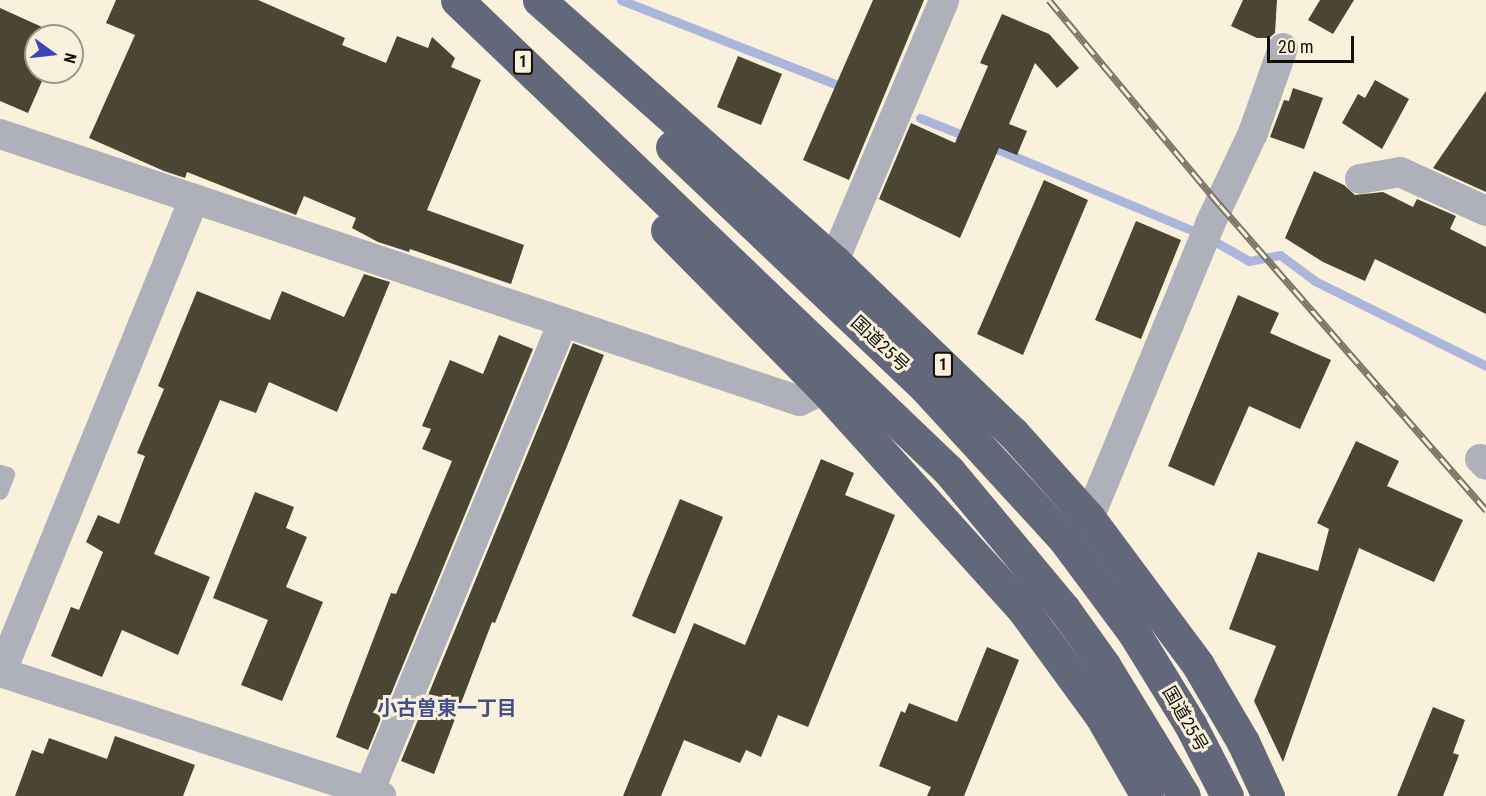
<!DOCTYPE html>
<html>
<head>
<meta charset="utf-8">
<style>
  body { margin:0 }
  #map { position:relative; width:1486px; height:796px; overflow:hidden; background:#f9f1db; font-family:"Roboto Condensed","Noto Sans JP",sans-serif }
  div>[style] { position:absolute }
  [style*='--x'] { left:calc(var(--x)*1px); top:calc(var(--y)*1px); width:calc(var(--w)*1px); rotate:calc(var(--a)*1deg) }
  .stream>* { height:9px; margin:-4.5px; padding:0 4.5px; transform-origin:4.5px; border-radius:4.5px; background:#acb6dd }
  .building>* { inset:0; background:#4b4533 }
  .lane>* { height:15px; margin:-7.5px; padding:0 7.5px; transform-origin:7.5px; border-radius:7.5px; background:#aeb1ba }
  .street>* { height:30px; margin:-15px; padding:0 15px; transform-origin:15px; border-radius:15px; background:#aeb1ba }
  .highway>* { height:33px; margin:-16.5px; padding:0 16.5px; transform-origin:16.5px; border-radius:16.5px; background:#62687a }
  .rail>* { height:7px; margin-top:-3.5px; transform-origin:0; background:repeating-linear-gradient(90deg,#f9f1db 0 14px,#7a7567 0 28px); box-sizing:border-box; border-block:2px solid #7a7567 }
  span { translate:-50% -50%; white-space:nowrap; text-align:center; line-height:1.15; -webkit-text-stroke:6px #f9f1db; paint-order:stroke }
  .shield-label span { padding:2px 4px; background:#f9f1db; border:2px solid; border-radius:4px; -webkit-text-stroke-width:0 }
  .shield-label { font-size:16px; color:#110f08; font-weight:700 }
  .street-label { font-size:18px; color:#110f08 }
  .neighbourhood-label { font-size:20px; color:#434f8c; font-weight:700 }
  .north { position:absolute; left:24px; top:24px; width:60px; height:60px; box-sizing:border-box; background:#f9f1db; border:2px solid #9c9787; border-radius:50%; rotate:105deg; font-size:16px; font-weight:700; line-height:24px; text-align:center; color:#110f08 }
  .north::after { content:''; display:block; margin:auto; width:21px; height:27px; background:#3a44b7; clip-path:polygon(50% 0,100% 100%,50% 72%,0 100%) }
  .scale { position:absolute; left:1267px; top:36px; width:87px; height:27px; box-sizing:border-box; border:3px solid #110f08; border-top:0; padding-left:8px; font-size:18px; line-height:21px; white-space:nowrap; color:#110f08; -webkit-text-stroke:4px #f9f1db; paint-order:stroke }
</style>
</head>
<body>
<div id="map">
  <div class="stream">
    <i style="--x:621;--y:0;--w:241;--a:21.4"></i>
    <i style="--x:920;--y:118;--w:52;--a:21.6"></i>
    <i style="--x:987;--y:145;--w:219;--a:22.6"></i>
    <i style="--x:1214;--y:241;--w:40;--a:29.7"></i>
    <i style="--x:1249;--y:261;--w:32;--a:-11"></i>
    <i style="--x:1280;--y:255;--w:44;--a:36.6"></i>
    <i style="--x:1315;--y:281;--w:191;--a:26.4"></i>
  </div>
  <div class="building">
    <i style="clip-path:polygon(116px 0,258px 0,345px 38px,342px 45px,386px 63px,397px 36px,428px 48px,432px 37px,455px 58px,451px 67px,481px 80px,427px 210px,524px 245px,511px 284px,410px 249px,409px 252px,378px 242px,352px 228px,356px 218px,304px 196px,296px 215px,187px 172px,185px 178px,164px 171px,89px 138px,135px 35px,106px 23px)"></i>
    <i style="clip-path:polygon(873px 0,924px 0,849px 180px,803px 160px)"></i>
    <i style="clip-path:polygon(1243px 0,1277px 0,1275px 33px,1269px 38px,1257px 38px,1231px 26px)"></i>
    <i style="clip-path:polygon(1320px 0,1354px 0,1333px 34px,1308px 20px)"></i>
    <i style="clip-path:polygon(0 8px,62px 36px,36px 36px,36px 72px,46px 72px,28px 113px,0 101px)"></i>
    <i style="clip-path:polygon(1002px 14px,1049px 34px,1079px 68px,1057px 88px,1035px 63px,1009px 124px,1027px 131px,1017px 155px,999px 148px,960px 238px,879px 199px,911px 123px,955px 143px,988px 66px,980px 63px)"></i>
    <i style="clip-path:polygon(738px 56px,782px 74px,761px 125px,717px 107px)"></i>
    <i style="clip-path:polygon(1375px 80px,1409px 99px,1382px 149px,1342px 123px,1358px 94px,1365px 98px)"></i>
    <i style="clip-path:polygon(1293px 88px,1323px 98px,1304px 149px,1270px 137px,1284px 100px,1289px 101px)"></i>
    <i style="clip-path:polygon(1486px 91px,1486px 192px,1433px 168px)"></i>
    <i style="clip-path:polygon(1314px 171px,1344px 185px,1355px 195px,1383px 192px,1413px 207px,1417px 199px,1456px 216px,1450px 229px,1486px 247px,1486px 314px,1375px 259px,1365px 281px,1323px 262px,1285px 238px)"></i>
    <i style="clip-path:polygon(1044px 180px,1088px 200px,1023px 355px,977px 334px)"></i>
    <i style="clip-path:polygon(1136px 221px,1181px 240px,1141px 339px,1095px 320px)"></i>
    <i style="clip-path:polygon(364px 274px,390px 282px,337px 412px,269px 382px,256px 413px,220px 400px,154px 554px,210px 577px,178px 655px,122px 630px,102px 677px,51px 656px,71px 607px,79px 610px,103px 552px,86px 542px,98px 515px,119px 524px,145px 456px,137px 453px,164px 389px,158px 386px,197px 291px,270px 320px,282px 291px,344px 317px)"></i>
    <i style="clip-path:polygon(1238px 295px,1279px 313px,1270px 333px,1331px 360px,1300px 429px,1249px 406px,1214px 486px,1168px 466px)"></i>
    <i style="clip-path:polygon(499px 335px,533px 349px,368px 750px,336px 737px,391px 593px,396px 594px,452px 461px,422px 449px,431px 429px,422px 426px,450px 360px,483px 374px)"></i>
    <i style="clip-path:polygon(573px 343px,604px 355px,495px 623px,492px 622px,434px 774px,401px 761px)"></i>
    <i style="clip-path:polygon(1356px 441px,1399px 461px,1387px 486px,1463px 520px,1434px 582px,1359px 548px,1283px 762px,1254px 701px,1276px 646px,1229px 629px,1258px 552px,1318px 571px,1329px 529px,1317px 523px)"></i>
    <i style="clip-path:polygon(821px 459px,854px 473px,845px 495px,895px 515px,808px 727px,778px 715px,761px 757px,746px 750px,740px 763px,684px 740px,661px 796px,623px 796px,694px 623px,745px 645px)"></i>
    <i style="clip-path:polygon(255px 492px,294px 507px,286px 528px,307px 537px,286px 587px,323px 602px,282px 701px,241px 685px,268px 620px,213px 598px)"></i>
    <i style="clip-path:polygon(680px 499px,723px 517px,675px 634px,632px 616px)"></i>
    <i style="clip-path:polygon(987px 647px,1019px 660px,964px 796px,927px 796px,931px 787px,879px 766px,901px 711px,905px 713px,909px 703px,957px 722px)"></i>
    <i style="clip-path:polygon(1433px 707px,1465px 720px,1453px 753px,1459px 755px,1443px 796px,1397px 796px)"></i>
    <i style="clip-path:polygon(115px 736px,195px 765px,183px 796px,15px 796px,32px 750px,43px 754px,49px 738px,107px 759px)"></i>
  </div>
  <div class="lane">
    <i style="--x:0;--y:472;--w:7;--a:16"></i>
    <i style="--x:7;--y:474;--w:19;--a:111"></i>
  </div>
  <div class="street">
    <i style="--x:0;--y:134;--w:843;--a:18.46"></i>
    <i style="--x:800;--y:401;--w:27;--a:-27"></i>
    <i style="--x:1360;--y:179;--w:41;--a:-9.9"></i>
    <i style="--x:1400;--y:172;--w:94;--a:24.4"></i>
    <i style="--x:834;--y:261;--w:283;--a:-67.1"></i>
    <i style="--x:1480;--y:459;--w:8;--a:45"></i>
    <i style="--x:1089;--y:518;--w:318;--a:-67.6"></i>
    <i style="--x:1210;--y:224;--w:101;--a:-64.7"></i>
    <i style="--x:1253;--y:133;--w:90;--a:-70.6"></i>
    <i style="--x:0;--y:672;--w:401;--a:18"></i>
    <i style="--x:1;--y:673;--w:512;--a:-67.85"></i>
    <i style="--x:369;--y:792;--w:508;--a:-67.57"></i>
  </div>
  <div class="highway">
    <i style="--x:457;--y:0;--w:681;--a:43.75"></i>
    <i style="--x:949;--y:471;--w:180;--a:50.2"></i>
    <i style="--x:1064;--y:609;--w:69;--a:54.5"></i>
    <i style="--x:1104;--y:665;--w:153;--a:58.6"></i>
    <i style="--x:539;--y:0;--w:394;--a:41.5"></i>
    <i style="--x:834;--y:261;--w:248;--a:43.9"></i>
    <i style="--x:1013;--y:433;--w:114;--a:48.2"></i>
    <i style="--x:1089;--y:518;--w:183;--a:53.4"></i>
    <i style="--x:1198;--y:665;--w:89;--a:59.7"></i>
    <i style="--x:1243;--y:742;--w:60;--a:65.2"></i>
    <i style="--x:672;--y:147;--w:346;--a:43.5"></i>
    <i style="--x:923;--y:385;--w:209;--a:47.5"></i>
    <i style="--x:1064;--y:539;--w:117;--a:53.3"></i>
    <i style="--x:1134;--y:633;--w:107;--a:58.4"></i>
    <i style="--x:1190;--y:724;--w:81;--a:62.8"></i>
    <i style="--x:667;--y:230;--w:223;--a:45.4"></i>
    <i style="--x:824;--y:389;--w:295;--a:47.9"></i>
    <i style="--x:1022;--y:608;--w:134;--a:53.8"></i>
    <i style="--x:1101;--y:716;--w:92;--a:60.1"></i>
  </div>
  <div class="rail">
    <i style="--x:1049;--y:0;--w:267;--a:50.2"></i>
    <i style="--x:1220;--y:205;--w:405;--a:48.9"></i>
  </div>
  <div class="shield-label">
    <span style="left:523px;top:62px">1</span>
    <span style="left:943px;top:365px">1</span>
  </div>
  <div class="street-label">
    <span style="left:880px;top:344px;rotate:43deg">国道25号</span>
    <span style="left:1185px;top:719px;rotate:60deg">国道25号</span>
  </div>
  <div class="neighbourhood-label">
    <span style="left:447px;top:708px">小古曽東一丁目</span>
  </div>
  <div class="north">N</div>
  <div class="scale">20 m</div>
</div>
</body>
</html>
